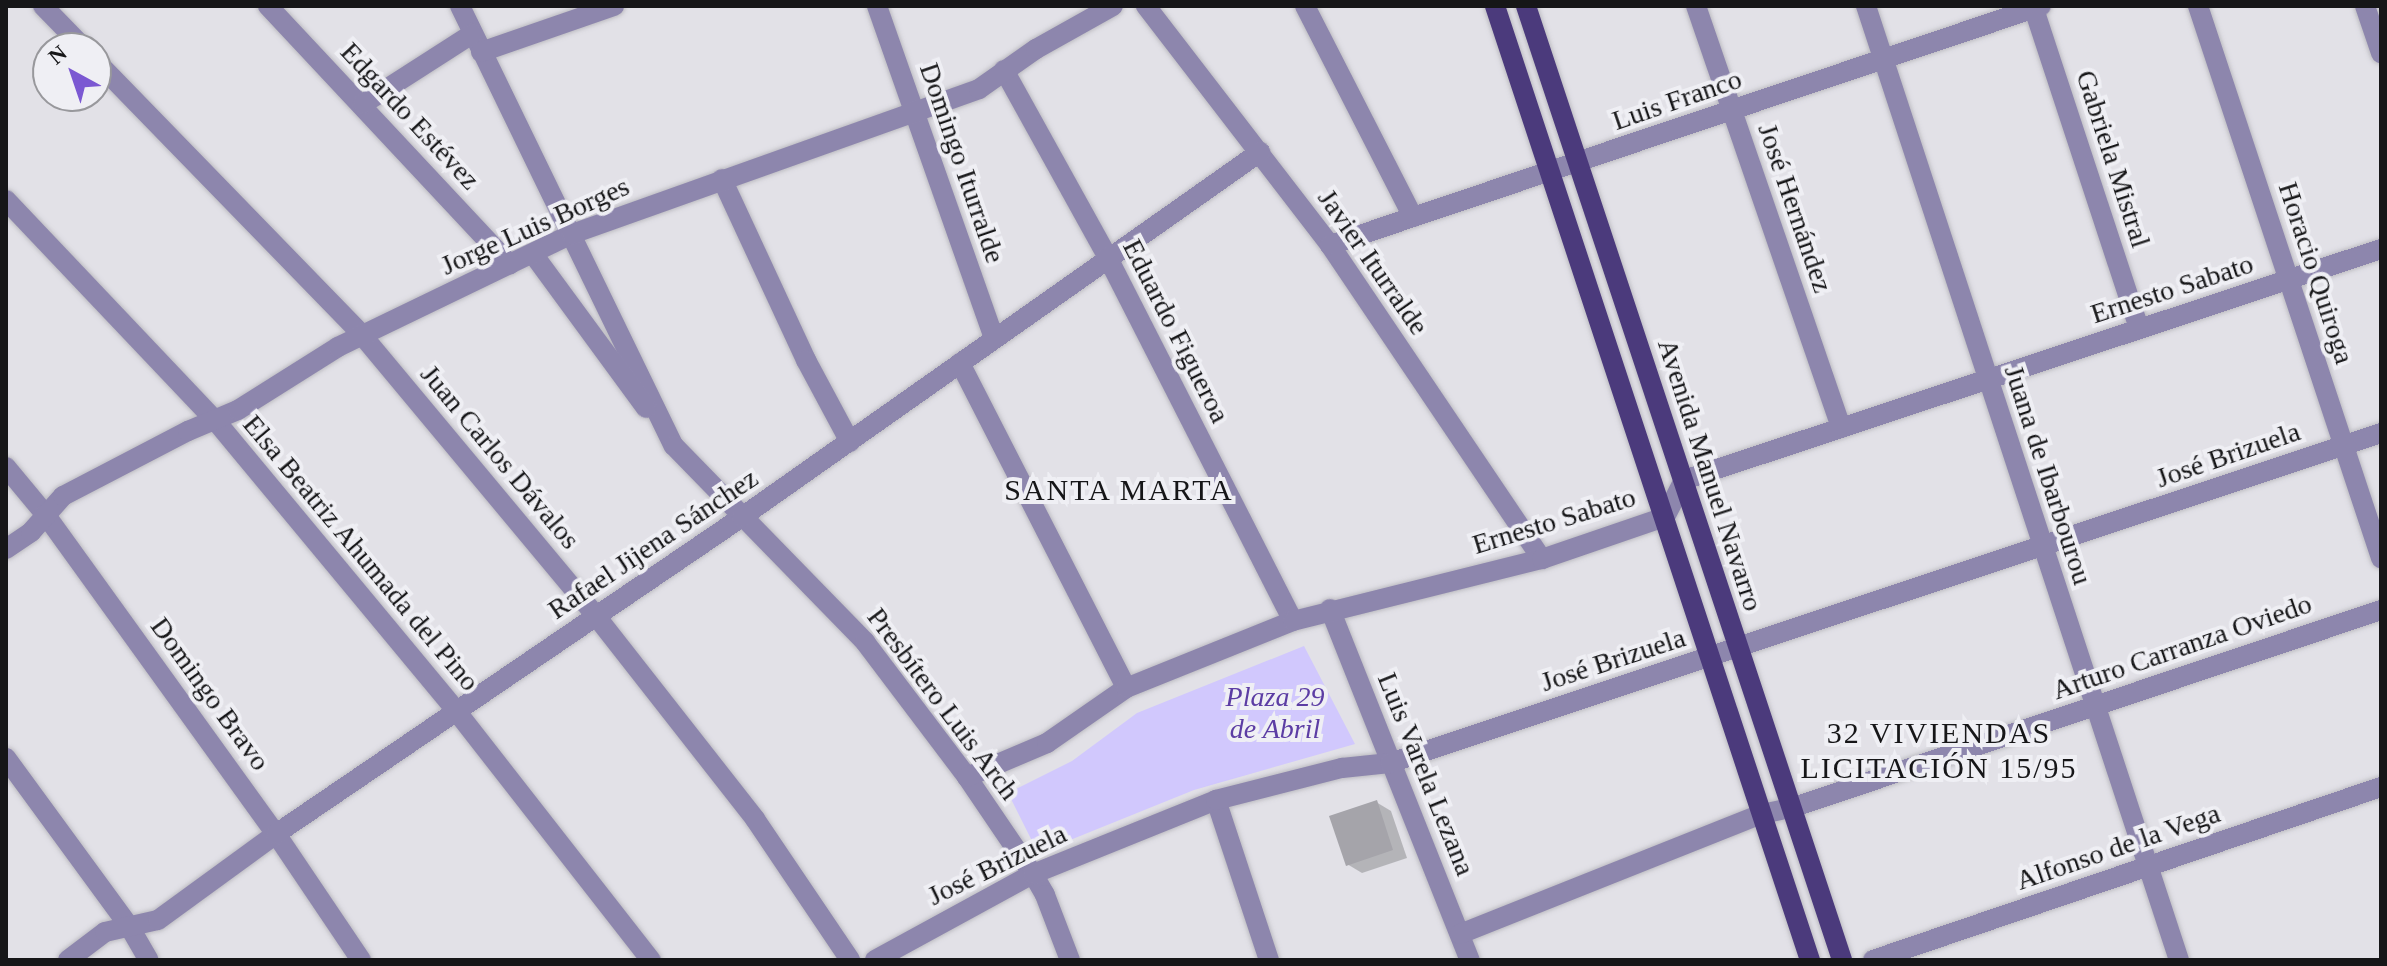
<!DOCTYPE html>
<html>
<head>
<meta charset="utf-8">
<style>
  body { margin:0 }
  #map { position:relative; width:2387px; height:966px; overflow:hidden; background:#e2e1e7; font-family:"Times New Roman",serif }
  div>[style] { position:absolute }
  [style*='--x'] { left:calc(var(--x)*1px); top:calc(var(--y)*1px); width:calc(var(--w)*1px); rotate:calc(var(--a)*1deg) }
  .green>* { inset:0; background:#d1c8fd }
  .shadow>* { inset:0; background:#0003 }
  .building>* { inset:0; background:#a5a4aa }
  .roads { filter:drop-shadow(0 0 2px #bdbcc2) drop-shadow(0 0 2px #bdbcc2) }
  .minor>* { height:20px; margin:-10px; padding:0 10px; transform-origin:10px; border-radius:10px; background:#8d86ad }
  .major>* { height:20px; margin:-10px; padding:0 10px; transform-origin:10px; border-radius:10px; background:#4b3a7c }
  span { translate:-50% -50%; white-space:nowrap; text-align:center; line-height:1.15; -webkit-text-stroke:8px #efeff4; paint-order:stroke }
  .street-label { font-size:28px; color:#161618 }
  .park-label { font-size:28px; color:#5c3da4; font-style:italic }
  .neighbourhood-label { font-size:30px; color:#161618; letter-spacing:2px }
  .frame { position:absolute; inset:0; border:8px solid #161618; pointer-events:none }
  .north { position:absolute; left:32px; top:32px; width:80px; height:80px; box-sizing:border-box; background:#efeff4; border:2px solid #98989c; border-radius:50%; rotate:320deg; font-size:22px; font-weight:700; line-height:32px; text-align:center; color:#161618 }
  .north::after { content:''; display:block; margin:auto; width:28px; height:36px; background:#7b58d2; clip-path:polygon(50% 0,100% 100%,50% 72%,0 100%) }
</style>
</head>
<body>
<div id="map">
  <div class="green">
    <i style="clip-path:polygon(1304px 646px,1355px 744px,1194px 790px,1038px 853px,1008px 793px,1072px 761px,1137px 713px)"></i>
  </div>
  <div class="shadow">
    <i style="clip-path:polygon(1376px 802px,1391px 811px,1407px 858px,1362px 873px,1347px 864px)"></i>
  </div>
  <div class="building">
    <i style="clip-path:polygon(1377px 800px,1393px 850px,1346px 866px,1329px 816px)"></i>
  </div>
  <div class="roads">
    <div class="minor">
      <i style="--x:43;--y:6;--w:59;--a:45.7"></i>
      <i style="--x:268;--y:6;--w:354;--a:46.9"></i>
      <i style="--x:460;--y:6;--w:489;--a:64.1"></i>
      <i style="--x:674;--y:446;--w:274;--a:45.7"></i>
      <i style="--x:865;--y:642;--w:169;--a:52.9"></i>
      <i style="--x:967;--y:777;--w:117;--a:55.8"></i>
      <i style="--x:1033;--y:874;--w:24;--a:60"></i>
      <i style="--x:1045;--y:895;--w:70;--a:69"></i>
      <i style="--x:877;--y:6;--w:352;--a:70.6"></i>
      <i style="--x:1146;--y:6;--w:302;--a:52.4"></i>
      <i style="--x:1330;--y:245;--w:379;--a:56"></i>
      <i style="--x:1305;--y:6;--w:237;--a:62.9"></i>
      <i style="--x:1696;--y:6;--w:446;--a:71"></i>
      <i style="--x:1866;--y:6;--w:1004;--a:71.84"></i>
      <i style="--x:2033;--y:6;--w:340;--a:71.8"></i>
      <i style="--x:2198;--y:6;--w:582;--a:71.66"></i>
      <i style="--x:2365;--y:6;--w:50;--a:71.2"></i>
      <i style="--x:481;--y:52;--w:141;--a:-19.1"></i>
      <i style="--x:96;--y:61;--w:382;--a:45.8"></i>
      <i style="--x:362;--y:335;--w:366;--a:50.2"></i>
      <i style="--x:596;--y:616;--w:258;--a:51.9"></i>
      <i style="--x:755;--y:819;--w:170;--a:56"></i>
      <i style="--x:1004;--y:70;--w:215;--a:61"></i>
      <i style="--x:1108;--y:258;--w:407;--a:63"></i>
      <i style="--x:363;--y:104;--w:130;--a:-32.7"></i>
      <i style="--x:722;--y:179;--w:200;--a:65.1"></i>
      <i style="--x:806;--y:360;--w:93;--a:61.8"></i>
      <i style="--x:6;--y:200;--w:303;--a:46.5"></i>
      <i style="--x:215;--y:420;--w:379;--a:50.3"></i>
      <i style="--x:457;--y:712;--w:315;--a:52"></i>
      <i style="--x:1330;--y:245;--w:750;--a:-18.58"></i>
      <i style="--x:533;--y:254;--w:191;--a:53.7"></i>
      <i style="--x:960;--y:363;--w:365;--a:62.9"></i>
      <i style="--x:6;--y:467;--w:61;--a:50.3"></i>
      <i style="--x:45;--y:514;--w:395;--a:54.2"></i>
      <i style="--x:276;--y:834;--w:152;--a:56"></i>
      <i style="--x:6;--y:549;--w:30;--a:-34"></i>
      <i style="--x:31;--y:532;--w:48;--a:-48.4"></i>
      <i style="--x:63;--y:496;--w:141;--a:-27.5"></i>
      <i style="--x:188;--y:431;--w:54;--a:-22.8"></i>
      <i style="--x:238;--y:410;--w:118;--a:-32.2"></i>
      <i style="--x:338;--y:347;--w:260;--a:-25.8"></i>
      <i style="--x:572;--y:234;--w:432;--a:-19.6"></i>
      <i style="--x:979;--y:89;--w:70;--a:-35.1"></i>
      <i style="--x:1036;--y:49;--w:88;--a:-29.2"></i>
      <i style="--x:1330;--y:609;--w:378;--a:68.3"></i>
      <i style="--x:6;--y:758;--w:208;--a:53.8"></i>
      <i style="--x:129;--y:926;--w:39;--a:60"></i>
      <i style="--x:967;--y:777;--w:87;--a:-23"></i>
      <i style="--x:1047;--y:743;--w:96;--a:-34.8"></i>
      <i style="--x:1126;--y:688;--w:180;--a:-21.9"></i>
      <i style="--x:1293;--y:621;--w:257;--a:-14"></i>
      <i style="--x:1542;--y:559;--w:130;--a:-18.9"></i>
      <i style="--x:1665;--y:517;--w:42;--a:-62.8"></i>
      <i style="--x:1684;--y:480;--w:734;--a:-18.34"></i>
      <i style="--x:1216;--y:800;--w:169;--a:71.7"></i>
      <i style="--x:1460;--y:934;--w:325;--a:-21.7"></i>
      <i style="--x:1762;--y:814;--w:30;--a:-12"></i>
      <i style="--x:1791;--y:808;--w:622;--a:-18.55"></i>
      <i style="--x:68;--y:960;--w:46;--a:-37.1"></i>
      <i style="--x:105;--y:932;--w:54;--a:-12.8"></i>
      <i style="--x:158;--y:920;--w:146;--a:-36.1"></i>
      <i style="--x:276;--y:834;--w:564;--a:-34.23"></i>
      <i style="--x:742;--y:517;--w:634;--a:-35.17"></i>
      <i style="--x:875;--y:960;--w:180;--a:-28.6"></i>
      <i style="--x:1033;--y:874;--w:197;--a:-22"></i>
      <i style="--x:1216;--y:800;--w:130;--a:-14.3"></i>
      <i style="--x:1342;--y:768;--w:48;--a:-5.9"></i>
      <i style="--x:1390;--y:763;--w:1045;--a:-18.42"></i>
      <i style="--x:1873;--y:960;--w:537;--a:-18.81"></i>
    </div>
    <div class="major">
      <i style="--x:1495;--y:6;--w:1005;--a:71.73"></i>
      <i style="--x:1526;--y:6;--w:1005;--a:71.67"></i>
    </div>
  </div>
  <div class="street-label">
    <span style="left:1677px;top:100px;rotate:-19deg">Luis Franco</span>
    <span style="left:410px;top:116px;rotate:47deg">Edgardo Estévez</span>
    <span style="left:2113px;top:159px;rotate:72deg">Gabriela Mistral</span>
    <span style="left:962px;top:163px;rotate:71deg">Domingo Iturralde</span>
    <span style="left:1795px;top:208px;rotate:71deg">José Hernández</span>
    <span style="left:535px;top:226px;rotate:-24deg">Jorge Luis Borges</span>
    <span style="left:1373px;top:262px;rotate:55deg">Javier Iturralde</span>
    <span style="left:2316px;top:273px;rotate:72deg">Horacio Quiroga</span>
    <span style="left:2172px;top:289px;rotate:-18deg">Ernesto Sabato</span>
    <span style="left:1176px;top:331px;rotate:63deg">Eduardo Figueroa</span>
    <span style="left:2228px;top:455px;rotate:-19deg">José Brizuela</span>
    <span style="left:500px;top:457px;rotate:50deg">Juan Carlos Dávalos</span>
    <span style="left:1710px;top:475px;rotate:72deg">Avenida Manuel Navarro</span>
    <span style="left:2048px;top:475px;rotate:72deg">Juana de Ibarbourou</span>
    <span style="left:1554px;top:521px;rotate:-17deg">Ernesto Sabato</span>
    <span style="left:653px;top:544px;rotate:-34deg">Rafael Jijena Sánchez</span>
    <span style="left:361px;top:553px;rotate:50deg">Elsa Beatriz Ahumada del Pino</span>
    <span style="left:2182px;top:647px;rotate:-19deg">Arturo Carranza Oviedo</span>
    <span style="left:1613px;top:660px;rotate:-18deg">José Brizuela</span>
    <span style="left:210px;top:694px;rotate:54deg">Domingo Bravo</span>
    <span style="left:943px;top:704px;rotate:53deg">Presbítero Luis Arch</span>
    <span style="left:1426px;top:774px;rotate:68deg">Luis Varela Lezana</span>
    <span style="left:2118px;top:847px;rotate:-19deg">Alfonso de la Vega</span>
    <span style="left:997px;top:865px;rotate:-26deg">José Brizuela</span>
  </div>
  <div class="park-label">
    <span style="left:1275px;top:713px">Plaza 29<br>de Abril</span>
  </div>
  <div class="neighbourhood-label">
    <span style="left:1119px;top:490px">SANTA MARTA</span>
    <span style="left:1939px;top:750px">32 VIVIENDAS<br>LICITACIÓN 15/95</span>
  </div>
  <div class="frame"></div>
  <div class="north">N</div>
</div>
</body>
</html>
